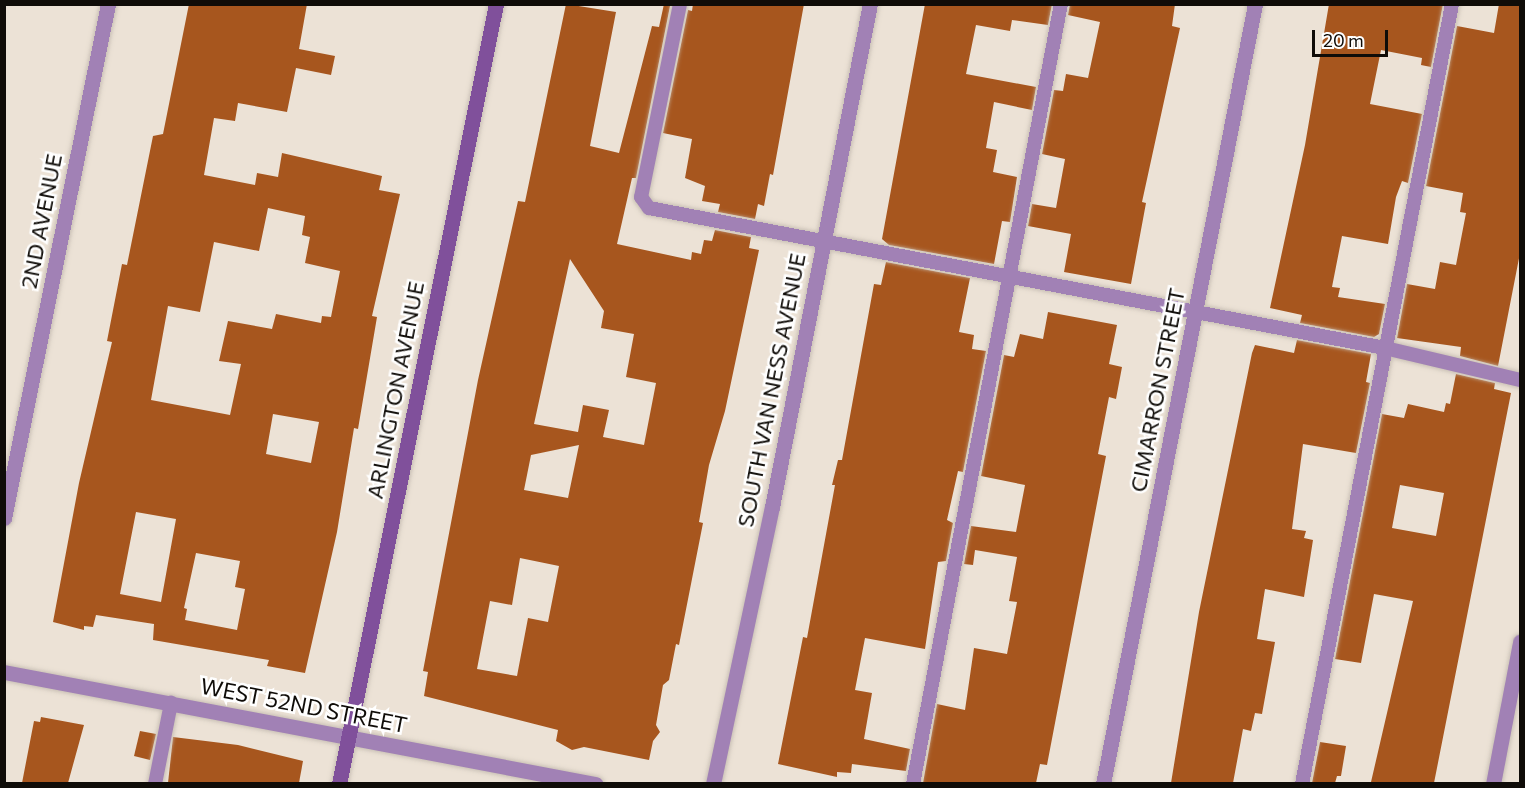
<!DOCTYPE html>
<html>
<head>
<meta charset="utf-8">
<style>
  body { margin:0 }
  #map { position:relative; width:1525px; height:788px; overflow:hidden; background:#ece2d6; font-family:Commissioner,sans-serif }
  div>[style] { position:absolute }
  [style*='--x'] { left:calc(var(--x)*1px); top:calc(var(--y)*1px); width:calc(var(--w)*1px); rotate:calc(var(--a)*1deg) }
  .building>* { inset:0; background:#a7561e }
  .roads { filter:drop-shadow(0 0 2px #c9c0b5) drop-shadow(0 0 2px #c9c0b5) }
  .service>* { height:14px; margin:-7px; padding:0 7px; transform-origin:7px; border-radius:7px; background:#a181b5 }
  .minor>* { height:15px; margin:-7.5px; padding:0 7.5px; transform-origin:7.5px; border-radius:7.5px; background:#a181b5 }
  .tertiary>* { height:15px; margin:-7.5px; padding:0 7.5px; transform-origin:7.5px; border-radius:7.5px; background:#a181b5 }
  .secondary>* { height:15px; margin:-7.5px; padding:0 7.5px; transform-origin:7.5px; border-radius:7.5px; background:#80509b }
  span { translate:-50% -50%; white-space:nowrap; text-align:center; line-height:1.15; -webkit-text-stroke:5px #fff; paint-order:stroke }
  .street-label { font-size:22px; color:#0f0c08 }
  .frame { position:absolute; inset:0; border:6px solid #0f0c08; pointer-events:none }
  .scale { position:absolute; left:1312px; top:30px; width:76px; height:27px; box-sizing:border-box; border:3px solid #0f0c08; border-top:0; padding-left:8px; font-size:18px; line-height:21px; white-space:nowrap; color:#0f0c08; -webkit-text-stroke:4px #fff; paint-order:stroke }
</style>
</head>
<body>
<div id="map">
  <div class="building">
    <i style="clip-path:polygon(evenodd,189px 4px,307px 4px,299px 49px,335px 56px,331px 75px,296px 68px,287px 112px,238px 103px,235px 121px,214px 118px,204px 175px,255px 185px,257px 173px,278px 177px,282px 153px,382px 176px,379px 190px,400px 194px,372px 316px,377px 317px,358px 429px,354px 428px,337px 532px,305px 673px,267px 666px,269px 660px,153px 640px,154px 624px,96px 615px,93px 627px,84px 626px,84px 630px,53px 622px,79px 483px,112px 342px,107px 341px,122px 264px,127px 265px,153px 136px,163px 134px,189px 4px,268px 208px,305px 216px,302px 235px,310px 237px,305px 263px,340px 271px,331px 317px,322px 316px,321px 323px,276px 314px,272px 329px,228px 321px,219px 361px,241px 364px,230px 415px,151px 400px,168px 306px,200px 312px,214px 242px,259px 251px,268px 208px,189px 4px,273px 414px,319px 422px,311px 463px,266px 454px,273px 414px,189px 4px,136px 512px,176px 519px,161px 602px,120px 594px,136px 512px,189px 4px,196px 553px,240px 561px,235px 587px,245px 589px,237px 630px,185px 620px,187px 609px,184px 608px,196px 553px)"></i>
    <i style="clip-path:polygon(evenodd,566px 4px,616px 12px,590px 146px,619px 153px,652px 26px,659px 27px,664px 4px,670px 6px,636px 178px,632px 178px,617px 244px,691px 260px,692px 252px,701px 254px,704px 240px,712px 241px,715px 230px,751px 237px,749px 248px,759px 250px,725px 411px,709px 465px,699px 522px,703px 523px,679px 645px,676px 644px,669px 680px,663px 685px,656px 725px,660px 732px,653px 741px,649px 760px,584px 747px,572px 750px,556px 741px,558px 730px,424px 696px,428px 672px,423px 671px,478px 380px,518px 201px,525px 202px,566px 4px,570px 259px,604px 311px,601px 328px,634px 334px,626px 377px,656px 383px,644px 445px,603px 437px,609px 410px,583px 405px,578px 432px,534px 424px,570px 259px,566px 4px,579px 445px,568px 498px,524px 490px,531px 455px,579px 445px,566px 4px,520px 558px,559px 566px,548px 622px,528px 618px,517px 676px,477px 669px,490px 601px,512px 605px,520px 558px)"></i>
    <i style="clip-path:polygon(693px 4px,804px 4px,773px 175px,770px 174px,764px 206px,758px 204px,755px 219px,718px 212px,720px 204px,702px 201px,705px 186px,685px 178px,692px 139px,663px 133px,688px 10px,692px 11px)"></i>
    <i style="clip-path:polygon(925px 4px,1052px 4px,1048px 25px,1012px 20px,1010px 31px,976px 25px,966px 74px,1036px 87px,1032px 110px,994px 102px,986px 148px,997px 150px,993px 172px,1017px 177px,1010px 222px,1002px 221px,994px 264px,889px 245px,882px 239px)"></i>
    <i style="clip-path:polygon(1070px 4px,1175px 4px,1172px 26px,1180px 28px,1142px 202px,1146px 203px,1131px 284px,1064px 272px,1071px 234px,1028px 226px,1032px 204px,1056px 208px,1065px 159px,1042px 154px,1054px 90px,1063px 91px,1066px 74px,1088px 78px,1100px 22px,1068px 15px)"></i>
    <i style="clip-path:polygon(1329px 4px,1443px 4px,1431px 67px,1421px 65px,1422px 58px,1381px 50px,1370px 104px,1422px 114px,1408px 183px,1402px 181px,1396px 197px,1388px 244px,1342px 236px,1332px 287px,1340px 288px,1338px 297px,1385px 304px,1379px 334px,1374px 337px,1300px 323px,1302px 315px,1270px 308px,1305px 145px)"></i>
    <i style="clip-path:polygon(1499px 4px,1521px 4px,1521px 248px,1498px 366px,1460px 356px,1461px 347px,1397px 338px,1407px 284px,1435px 289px,1440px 262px,1456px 265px,1466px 213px,1460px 212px,1463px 193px,1426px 186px,1457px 26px,1494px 33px)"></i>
    <i style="clip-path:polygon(886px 262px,970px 278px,959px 332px,974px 335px,972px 349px,986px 351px,963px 472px,958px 471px,947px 520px,953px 523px,946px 561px,938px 562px,925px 649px,865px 638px,855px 690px,872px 693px,864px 739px,910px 749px,906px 771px,852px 764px,851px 773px,837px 772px,837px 777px,778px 764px,803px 637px,807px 638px,835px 485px,832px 485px,838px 460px,842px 460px,874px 284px,881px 285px)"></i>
    <i style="clip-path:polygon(1048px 312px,1117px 325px,1109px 364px,1122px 367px,1116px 399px,1109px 397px,1098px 454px,1106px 456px,1047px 765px,1040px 764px,1036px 783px,923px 783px,937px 704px,965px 710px,974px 648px,1007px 654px,1017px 602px,1009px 601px,1017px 557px,975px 550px,973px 565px,964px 564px,971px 526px,1016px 532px,1025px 485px,981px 476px,1004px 355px,1014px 357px,1020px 334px,1043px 339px)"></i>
    <i style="clip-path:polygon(1297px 340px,1371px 354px,1366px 382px,1370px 383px,1356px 453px,1303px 444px,1292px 529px,1306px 531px,1304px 538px,1313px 540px,1304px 597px,1265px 589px,1257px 639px,1275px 642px,1262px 714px,1255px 713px,1251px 731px,1243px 729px,1233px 783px,1171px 783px,1199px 612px,1252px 353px,1255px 345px,1294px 353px)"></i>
    <i style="clip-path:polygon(evenodd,1456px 374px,1495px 383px,1494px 389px,1511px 393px,1434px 783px,1371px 782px,1413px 601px,1374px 594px,1361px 663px,1335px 659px,1382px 414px,1404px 418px,1408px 404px,1444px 412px,1446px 403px,1450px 404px,1456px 374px,1400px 485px,1444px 493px,1436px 536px,1392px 528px,1400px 485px)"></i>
    <i style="clip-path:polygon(41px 717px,84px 725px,68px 783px,22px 783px,34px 721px,40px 722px)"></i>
    <i style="clip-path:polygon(140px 731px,156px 734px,150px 760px,134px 756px)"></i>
    <i style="clip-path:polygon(173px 737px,238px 745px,303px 761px,299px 783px,168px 783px)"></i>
    <i style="clip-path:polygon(1320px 742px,1346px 746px,1341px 776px,1337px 776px,1335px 783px,1312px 783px)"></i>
  </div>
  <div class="roads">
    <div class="service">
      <i style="--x:680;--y:4;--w:197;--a:101.4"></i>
      <i style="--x:641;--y:197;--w:14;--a:54"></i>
      <i style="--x:649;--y:208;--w:749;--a:10.77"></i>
      <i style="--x:1385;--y:348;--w:139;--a:13.3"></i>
      <i style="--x:155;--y:784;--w:83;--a:-78.8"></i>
      <i style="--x:913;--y:784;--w:794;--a:-79.26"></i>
      <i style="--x:1302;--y:784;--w:794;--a:-79.11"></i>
    </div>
    <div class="minor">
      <i style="--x:4;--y:672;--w:602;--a:10.73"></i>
      <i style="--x:713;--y:784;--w:283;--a:-78"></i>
      <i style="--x:772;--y:507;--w:512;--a:-78.98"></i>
      <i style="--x:1103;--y:784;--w:795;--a:-78.97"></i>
      <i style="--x:1493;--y:784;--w:145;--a:-79.2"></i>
    </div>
    <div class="tertiary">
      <i style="--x:4;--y:518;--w:524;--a:-78.56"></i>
    </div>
    <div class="secondary">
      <i style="--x:339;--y:784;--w:796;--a:-78.62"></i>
    </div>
  </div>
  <div class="street-label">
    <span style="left:41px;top:221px;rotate:-79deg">2ND AVENUE</span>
    <span style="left:395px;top:390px;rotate:-79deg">ARLINGTON AVENUE</span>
    <span style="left:771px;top:390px;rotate:-79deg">SOUTH VAN NESS AVENUE</span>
    <span style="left:1157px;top:390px;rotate:-79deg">CIMARRON STREET</span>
    <span style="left:304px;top:705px;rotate:11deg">WEST 52ND STREET</span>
  </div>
  <div class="frame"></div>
  <div class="scale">20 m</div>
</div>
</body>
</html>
